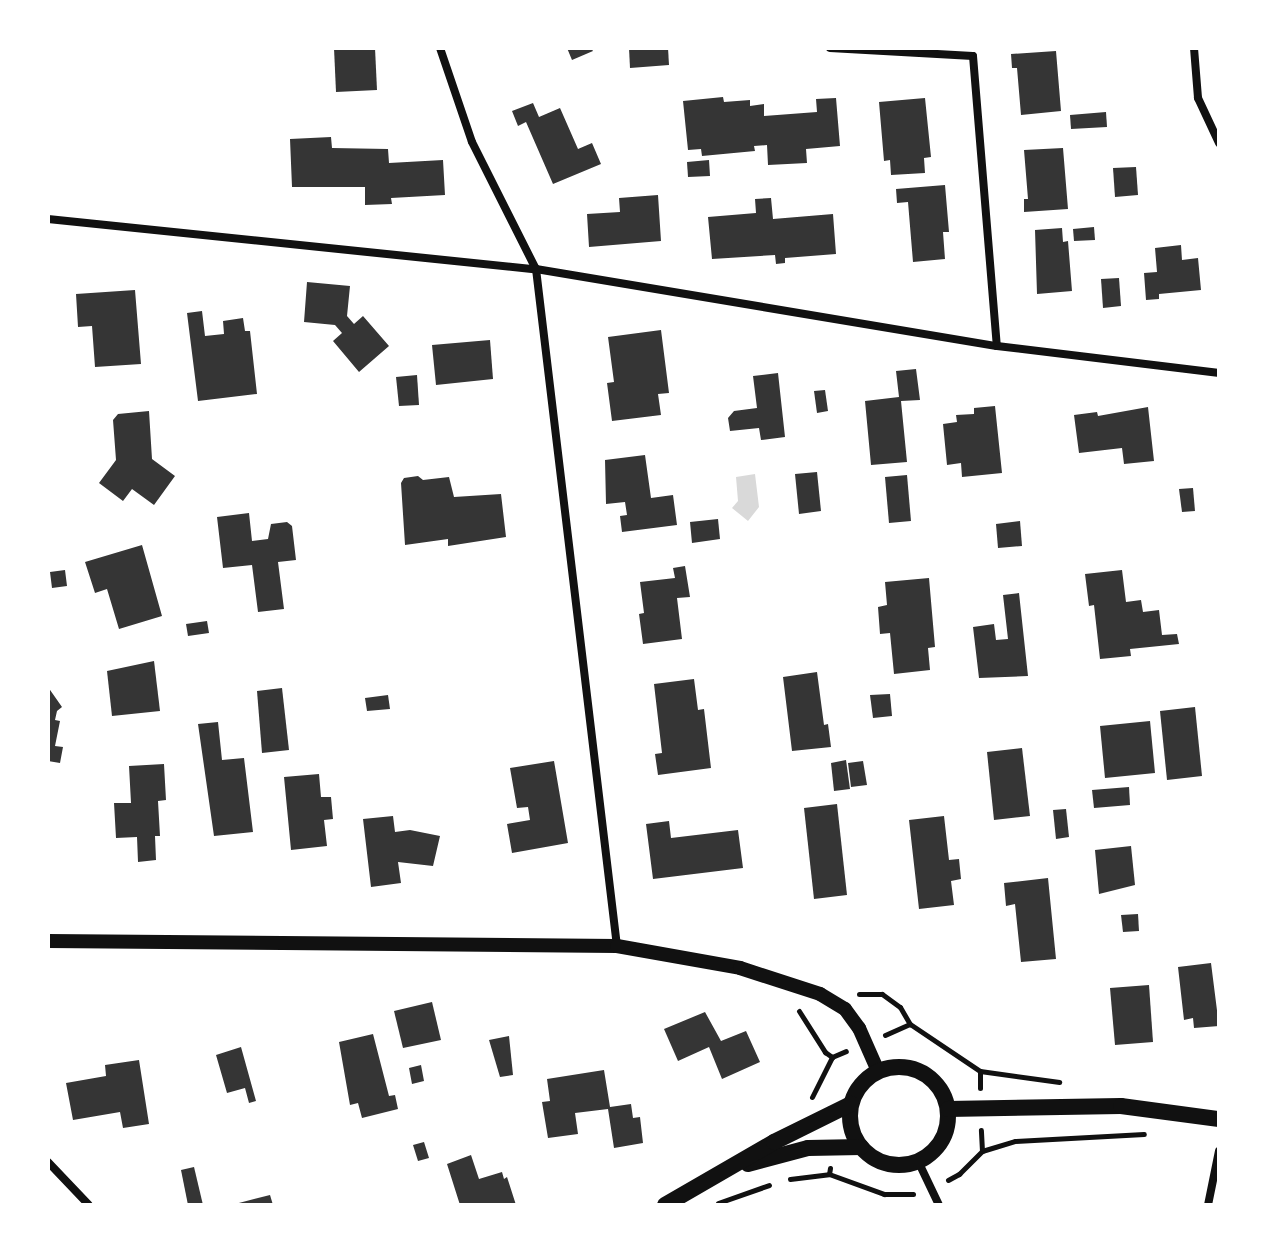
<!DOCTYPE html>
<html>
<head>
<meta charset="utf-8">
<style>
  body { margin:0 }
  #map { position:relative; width:1267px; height:1253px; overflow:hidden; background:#fff; font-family:"Work Sans",sans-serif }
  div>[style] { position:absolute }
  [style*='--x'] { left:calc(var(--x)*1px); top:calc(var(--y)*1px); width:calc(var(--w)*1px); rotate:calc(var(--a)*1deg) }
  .water>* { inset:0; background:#d9d9d9 }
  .building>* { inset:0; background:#353535 }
  .path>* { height:5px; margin:-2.5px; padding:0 2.5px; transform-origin:2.5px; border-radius:2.5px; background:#111 }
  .minor>* { height:8px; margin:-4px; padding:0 4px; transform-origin:4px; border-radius:4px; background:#111 }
  .tertiary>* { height:14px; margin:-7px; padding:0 7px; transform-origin:7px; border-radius:7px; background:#111 }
  .secondary>* { height:16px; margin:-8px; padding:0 8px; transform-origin:8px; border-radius:8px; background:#111 }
  .secondary>.ring { margin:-8px; padding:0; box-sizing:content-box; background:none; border:16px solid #111; border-radius:50% }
  span { translate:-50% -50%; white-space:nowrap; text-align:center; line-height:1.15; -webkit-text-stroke:6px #fff; paint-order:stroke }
  .frame { position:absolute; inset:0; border:50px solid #fff; pointer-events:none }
</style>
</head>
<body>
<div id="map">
  <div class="water">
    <i style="clip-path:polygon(755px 474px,759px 507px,748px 521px,732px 508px,738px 501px,736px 477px)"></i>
  </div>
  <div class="building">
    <i style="clip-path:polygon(334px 48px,375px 48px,377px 90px,336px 92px)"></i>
    <i style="clip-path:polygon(567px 48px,591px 48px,593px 51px,572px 60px)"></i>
    <i style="clip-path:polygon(629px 48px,668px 48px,669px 65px,630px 68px)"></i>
    <i style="clip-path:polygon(1056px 51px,1061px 111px,1021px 115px,1017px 68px,1012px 68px,1011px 54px)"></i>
    <i style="clip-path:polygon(723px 97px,724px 102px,750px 100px,750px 106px,764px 104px,764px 116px,817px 112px,816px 99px,836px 98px,840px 146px,806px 149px,807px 163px,768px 165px,767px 145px,754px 146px,755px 151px,702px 156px,701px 149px,688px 150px,683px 101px)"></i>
    <i style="clip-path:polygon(925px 98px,931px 157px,924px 158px,925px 173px,891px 175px,890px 160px,884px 161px,879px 102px)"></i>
    <i style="clip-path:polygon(533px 103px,539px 117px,560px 108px,578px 149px,592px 143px,601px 164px,553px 184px,526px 122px,518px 126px,512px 111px)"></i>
    <i style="clip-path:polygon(1106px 112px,1107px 127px,1071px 129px,1070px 115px)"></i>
    <i style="clip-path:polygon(331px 137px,332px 148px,388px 149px,389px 163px,443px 160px,445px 195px,391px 198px,392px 204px,365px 205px,365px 187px,292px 187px,290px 139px)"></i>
    <i style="clip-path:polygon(1063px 148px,1068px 209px,1024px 212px,1024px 199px,1028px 199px,1024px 150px)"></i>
    <i style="clip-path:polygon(709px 160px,710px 176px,688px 177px,687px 162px)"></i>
    <i style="clip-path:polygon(1136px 167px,1138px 195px,1115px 197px,1113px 168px)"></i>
    <i style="clip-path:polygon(945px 185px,949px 232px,943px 232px,945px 259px,913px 262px,908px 202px,897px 203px,896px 189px)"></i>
    <i style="clip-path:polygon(658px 195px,661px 241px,589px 247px,587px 214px,620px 212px,619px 198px)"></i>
    <i style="clip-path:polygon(771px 198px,773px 219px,833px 214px,836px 254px,785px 258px,785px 263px,776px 264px,775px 255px,712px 259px,708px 217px,756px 213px,755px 199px)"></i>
    <i style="clip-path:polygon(1094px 227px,1095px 240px,1074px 241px,1073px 229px)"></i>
    <i style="clip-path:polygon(1062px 228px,1063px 242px,1068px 241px,1072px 291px,1037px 294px,1035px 230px)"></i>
    <i style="clip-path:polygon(1181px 245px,1182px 260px,1198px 258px,1201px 290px,1159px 294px,1159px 299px,1146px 300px,1144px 273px,1157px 272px,1155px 248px)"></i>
    <i style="clip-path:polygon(1119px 278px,1121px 306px,1103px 308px,1101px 279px)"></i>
    <i style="clip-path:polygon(307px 282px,350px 286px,347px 316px,354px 324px,363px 316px,389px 346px,359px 372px,333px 341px,342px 333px,335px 325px,304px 322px)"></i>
    <i style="clip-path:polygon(135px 290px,141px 364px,95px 367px,92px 326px,78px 327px,76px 294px)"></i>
    <i style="clip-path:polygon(202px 311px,205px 336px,224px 334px,223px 321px,243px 318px,245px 331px,250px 331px,257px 394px,198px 401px,187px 313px)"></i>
    <i style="clip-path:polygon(661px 330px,669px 393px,658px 394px,661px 415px,612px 421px,607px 383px,614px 382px,608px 337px)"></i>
    <i style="clip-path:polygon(490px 340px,493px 379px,436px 385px,432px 345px)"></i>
    <i style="clip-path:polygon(916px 369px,920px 400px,901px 401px,907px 462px,871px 465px,865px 401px,899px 397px,896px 371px)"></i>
    <i style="clip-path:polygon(778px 373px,785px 437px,761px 440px,759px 428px,730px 431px,728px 418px,734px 411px,757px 408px,753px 376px)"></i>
    <i style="clip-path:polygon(417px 375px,419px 405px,399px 406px,396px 377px)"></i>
    <i style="clip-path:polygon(825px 390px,828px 411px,817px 413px,814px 391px)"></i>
    <i style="clip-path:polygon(995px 406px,1002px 473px,962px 477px,961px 463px,947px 465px,943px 424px,957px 422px,956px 415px,974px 414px,974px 408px)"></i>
    <i style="clip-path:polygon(1148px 407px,1154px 461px,1124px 464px,1122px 448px,1079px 453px,1074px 415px,1097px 412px,1098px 416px)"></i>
    <i style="clip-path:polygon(149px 411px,152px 459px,175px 476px,154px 505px,132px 489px,123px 501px,99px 483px,116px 460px,113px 420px,118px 414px)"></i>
    <i style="clip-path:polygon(645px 455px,651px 498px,673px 495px,677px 525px,622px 532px,620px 516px,627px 515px,625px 502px,606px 504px,605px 460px)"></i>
    <i style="clip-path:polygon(817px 472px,821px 511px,799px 514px,795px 474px)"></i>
    <i style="clip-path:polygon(907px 475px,911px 521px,889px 523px,885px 477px)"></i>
    <i style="clip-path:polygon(418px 476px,423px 480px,449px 477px,454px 497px,501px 494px,506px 537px,448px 546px,448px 539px,405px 545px,401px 483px,404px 478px)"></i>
    <i style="clip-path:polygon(1193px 488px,1195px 511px,1182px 512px,1179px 489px)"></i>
    <i style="clip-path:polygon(249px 513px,252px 541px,268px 539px,271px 524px,287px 522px,292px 526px,296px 560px,278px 562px,284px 609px,258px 612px,252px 565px,223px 568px,217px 517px)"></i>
    <i style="clip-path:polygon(718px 519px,720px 539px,692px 543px,690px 522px)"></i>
    <i style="clip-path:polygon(1020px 521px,1022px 546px,998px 548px,996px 524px)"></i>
    <i style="clip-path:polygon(142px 545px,162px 616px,119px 629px,107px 589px,95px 593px,85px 562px)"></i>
    <i style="clip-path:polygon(685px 566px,690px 597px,677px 598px,682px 639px,643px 644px,639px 614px,644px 613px,640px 582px,675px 578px,673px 568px)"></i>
    <i style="clip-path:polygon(65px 570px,67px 586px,52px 588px,50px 572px)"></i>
    <i style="clip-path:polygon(1122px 570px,1126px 602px,1141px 600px,1143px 612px,1159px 610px,1162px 635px,1177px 634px,1179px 644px,1130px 649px,1131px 656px,1100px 659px,1094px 605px,1089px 606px,1085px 574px)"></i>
    <i style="clip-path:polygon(929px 578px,935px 647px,928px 648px,930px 670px,894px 674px,890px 633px,880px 634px,878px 607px,887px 605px,885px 582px)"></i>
    <i style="clip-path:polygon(1019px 593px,1028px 676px,979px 678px,973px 627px,994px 624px,996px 640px,1008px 639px,1003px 595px)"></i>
    <i style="clip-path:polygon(207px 621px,209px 633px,188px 636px,186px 624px)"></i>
    <i style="clip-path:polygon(154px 661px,160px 711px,112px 716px,107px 671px)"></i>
    <i style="clip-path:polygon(817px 672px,824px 725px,828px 724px,831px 747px,792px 751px,783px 677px)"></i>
    <i style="clip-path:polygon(694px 679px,698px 710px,704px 709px,711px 768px,658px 775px,655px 754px,662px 753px,654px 684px)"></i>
    <i style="clip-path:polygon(48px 687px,62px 707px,57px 711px,55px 720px,60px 721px,55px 746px,63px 747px,60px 763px,48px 761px)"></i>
    <i style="clip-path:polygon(282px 688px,289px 750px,262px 753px,257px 691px)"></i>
    <i style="clip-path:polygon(890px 694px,892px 716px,873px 718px,870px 695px)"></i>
    <i style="clip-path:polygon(388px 695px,390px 709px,367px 711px,365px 698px)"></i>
    <i style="clip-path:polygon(1195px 707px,1202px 776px,1167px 780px,1160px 711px)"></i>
    <i style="clip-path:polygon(1150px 721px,1155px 773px,1105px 778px,1100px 726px)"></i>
    <i style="clip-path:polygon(218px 722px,222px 760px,244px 758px,253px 832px,214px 836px,198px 724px)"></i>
    <i style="clip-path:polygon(1022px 748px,1030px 816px,994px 820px,987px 752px)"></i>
    <i style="clip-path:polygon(846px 760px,850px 789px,834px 791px,831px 763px)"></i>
    <i style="clip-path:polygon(554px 761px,568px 843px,512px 853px,507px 824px,530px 820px,528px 807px,517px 808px,510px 768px)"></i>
    <i style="clip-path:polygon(863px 761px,867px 785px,851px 787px,848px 763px)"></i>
    <i style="clip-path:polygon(164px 764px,166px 800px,158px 801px,160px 836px,155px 836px,156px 860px,138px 862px,137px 837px,116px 838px,114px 803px,131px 803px,129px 766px)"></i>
    <i style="clip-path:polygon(319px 774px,321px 797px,331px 797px,333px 819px,324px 820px,327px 846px,291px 850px,284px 777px)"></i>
    <i style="clip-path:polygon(1129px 787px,1130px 805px,1094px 808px,1092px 790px)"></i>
    <i style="clip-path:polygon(837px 804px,847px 895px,814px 899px,804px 808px)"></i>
    <i style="clip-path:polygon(1066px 809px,1069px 837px,1056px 839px,1053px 810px)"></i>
    <i style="clip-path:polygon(393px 816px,395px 832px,410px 830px,440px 836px,433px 866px,398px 862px,401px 883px,371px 887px,363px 819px)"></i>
    <i style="clip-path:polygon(944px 816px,949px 860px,959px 859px,961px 879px,951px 881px,954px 905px,919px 909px,909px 820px)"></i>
    <i style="clip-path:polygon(669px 821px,671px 838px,738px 830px,743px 868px,653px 879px,646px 824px)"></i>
    <i style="clip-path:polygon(1131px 846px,1135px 885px,1099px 894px,1095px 850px)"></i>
    <i style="clip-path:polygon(1048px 878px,1056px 959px,1021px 962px,1015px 904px,1006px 906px,1004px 883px)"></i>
    <i style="clip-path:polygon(1138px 914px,1139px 931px,1123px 932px,1121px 915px)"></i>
    <i style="clip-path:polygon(1211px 963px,1219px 1026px,1194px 1028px,1193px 1018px,1184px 1020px,1178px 967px)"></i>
    <i style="clip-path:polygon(1149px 985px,1153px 1042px,1115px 1045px,1110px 988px)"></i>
    <i style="clip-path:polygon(432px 1002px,441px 1040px,403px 1048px,394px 1011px)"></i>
    <i style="clip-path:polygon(705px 1012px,721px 1041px,746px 1031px,760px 1062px,722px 1079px,709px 1047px,678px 1061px,664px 1029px)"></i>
    <i style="clip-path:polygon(373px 1034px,389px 1096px,395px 1095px,398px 1109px,362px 1118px,358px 1103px,350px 1105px,339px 1042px)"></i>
    <i style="clip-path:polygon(509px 1036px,513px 1075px,500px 1077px,489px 1040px)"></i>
    <i style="clip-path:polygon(241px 1047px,256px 1101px,249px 1103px,245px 1088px,227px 1093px,216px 1055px)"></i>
    <i style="clip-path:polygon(139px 1060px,149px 1124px,123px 1128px,120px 1112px,73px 1120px,66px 1083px,106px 1076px,105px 1065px)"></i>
    <i style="clip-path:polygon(421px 1065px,424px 1081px,412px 1084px,409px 1068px)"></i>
    <i style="clip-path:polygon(604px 1070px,610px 1107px,631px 1104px,633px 1118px,640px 1117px,643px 1143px,614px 1148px,608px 1109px,575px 1113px,578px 1134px,548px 1138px,542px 1102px,550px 1101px,547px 1079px)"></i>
    <i style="clip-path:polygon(424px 1142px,429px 1158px,418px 1161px,413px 1145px)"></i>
    <i style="clip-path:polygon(471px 1155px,479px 1179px,502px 1172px,504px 1179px,507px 1177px,516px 1205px,460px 1205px,447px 1164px)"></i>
    <i style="clip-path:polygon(194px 1167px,203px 1205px,188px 1205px,181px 1170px)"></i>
    <i style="clip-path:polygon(270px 1195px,273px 1205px,235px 1205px,235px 1204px)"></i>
  </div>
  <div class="path">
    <i style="--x:859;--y:994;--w:23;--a:0"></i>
    <i style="--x:882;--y:994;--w:22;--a:36"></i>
    <i style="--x:900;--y:1007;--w:20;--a:60"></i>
    <i style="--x:910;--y:1024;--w:84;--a:33.9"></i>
    <i style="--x:980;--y:1071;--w:17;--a:90"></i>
    <i style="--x:799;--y:1011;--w:49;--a:57.6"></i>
    <i style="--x:825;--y:1052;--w:9;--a:36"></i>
    <i style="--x:885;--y:1035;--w:27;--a:-24"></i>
    <i style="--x:980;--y:1071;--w:80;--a:7.9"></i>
    <i style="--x:812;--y:1097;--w:45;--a:-63.4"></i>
    <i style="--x:832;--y:1057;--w:15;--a:-23"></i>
    <i style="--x:982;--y:1151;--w:34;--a:-17"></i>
    <i style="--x:1015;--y:1141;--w:129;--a:-3.1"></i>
    <i style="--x:830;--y:1168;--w:6;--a:99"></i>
    <i style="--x:829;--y:1174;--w:59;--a:20"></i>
    <i style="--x:884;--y:1194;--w:29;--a:0"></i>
    <i style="--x:790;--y:1179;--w:39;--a:-7"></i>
    <i style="--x:948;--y:1180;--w:13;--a:-29"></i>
    <i style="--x:959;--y:1174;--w:33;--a:-45"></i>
    <i style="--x:982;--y:1151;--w:21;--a:-93"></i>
    <i style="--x:718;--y:1203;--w:54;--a:-19.4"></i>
  </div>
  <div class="minor">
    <i style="--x:440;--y:48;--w:99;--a:71.2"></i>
    <i style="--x:472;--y:142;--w:142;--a:63.3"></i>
    <i style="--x:536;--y:269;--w:682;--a:83.18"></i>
    <i style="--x:830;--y:48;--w:143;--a:3.2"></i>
    <i style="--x:973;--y:56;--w:291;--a:85.3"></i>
    <i style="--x:1194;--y:48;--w:50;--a:85.4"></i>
    <i style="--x:1198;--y:98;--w:50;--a:65"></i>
    <i style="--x:48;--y:219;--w:491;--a:5.9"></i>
    <i style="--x:536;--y:269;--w:467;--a:9.5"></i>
    <i style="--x:997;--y:346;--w:224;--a:6.9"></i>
    <i style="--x:918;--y:1161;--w:49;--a:64.5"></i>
    <i style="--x:48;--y:1162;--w:59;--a:46.4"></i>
    <i style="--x:1208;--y:1205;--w:55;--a:-78.5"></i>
  </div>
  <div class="tertiary">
    <i style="--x:48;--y:941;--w:569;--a:0.5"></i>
    <i style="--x:617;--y:946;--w:125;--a:10.1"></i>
    <i style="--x:740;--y:968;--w:84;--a:18"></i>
    <i style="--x:820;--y:994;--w:29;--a:31"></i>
    <i style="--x:845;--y:1009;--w:24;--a:54"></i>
    <i style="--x:859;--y:1028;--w:47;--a:66.2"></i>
  </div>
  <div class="secondary">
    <i class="ring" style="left:850px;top:1067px;width:82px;height:82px"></i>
    <i style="--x:948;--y:1109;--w:173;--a:-1"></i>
    <i style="--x:1121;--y:1106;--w:99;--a:7.6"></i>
    <i style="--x:748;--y:1164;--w:62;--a:-14.9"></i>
    <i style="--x:808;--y:1148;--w:53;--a:-1.1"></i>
    <i style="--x:665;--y:1205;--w:126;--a:-30"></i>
    <i style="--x:774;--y:1142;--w:86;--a:-26.3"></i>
  </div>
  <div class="frame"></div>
</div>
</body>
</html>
